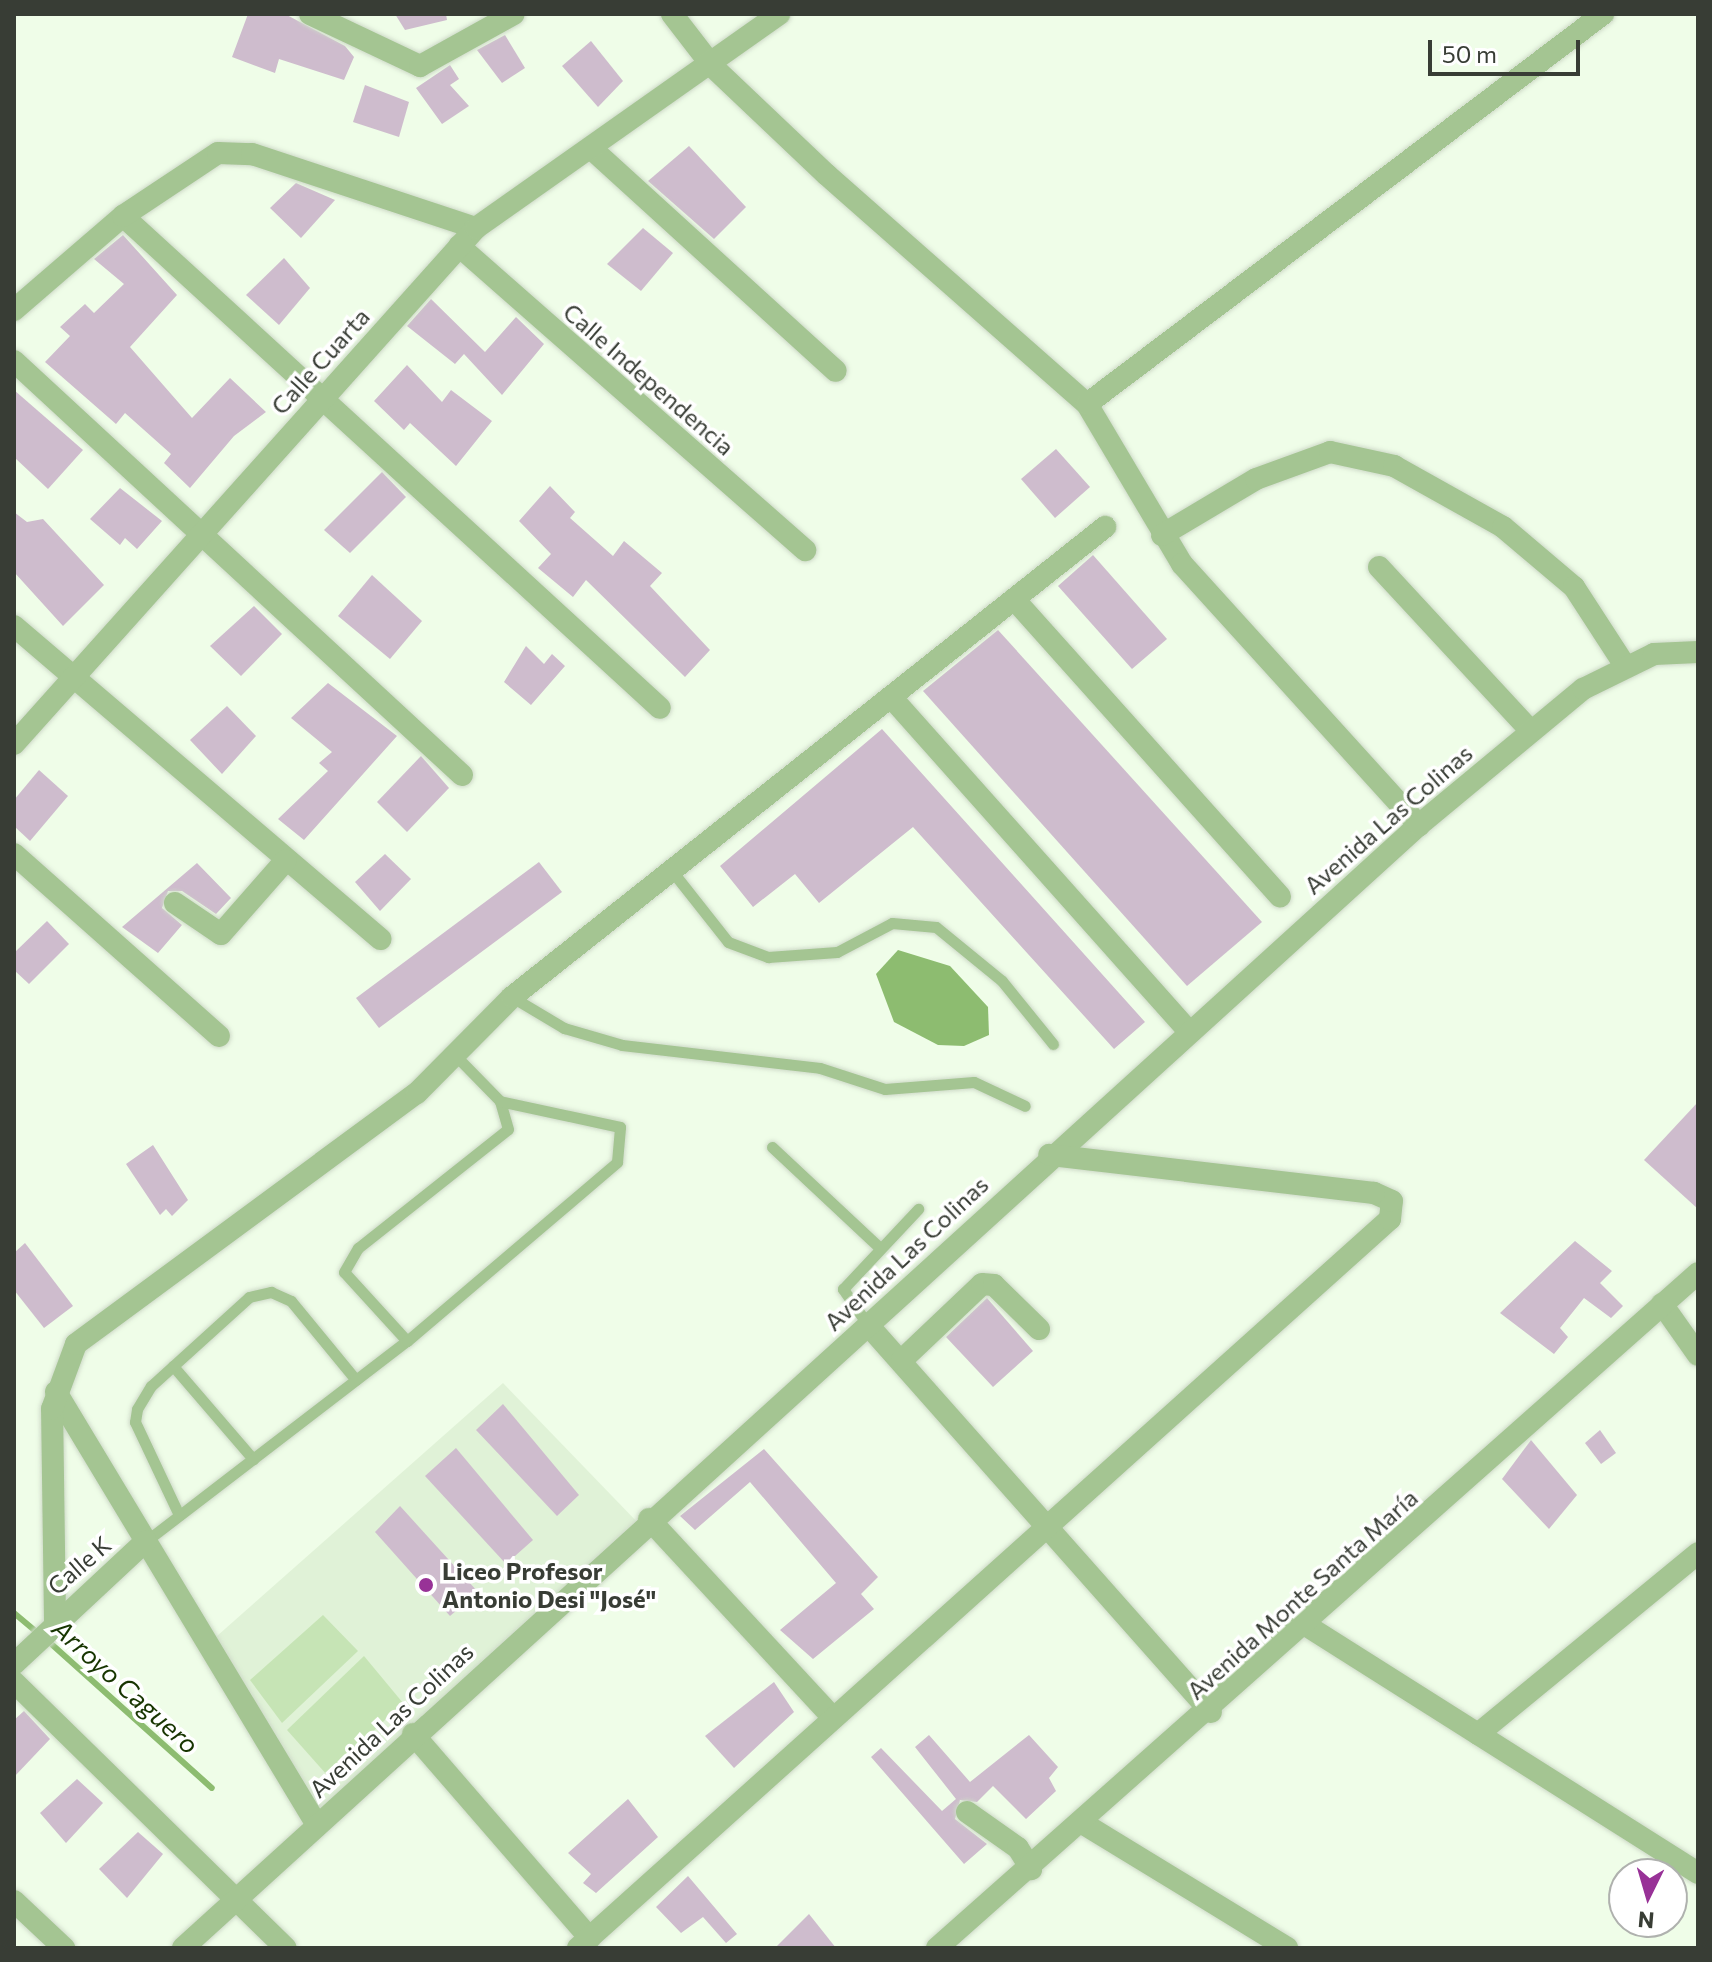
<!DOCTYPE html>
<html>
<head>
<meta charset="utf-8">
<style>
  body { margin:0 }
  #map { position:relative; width:1712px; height:1962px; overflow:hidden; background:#effde8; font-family:Commissioner,sans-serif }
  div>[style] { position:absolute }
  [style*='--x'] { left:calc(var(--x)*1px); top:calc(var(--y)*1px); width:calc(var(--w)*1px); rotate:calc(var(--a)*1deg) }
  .built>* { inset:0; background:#e0f2d7 }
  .green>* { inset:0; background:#c6e4b5 }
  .water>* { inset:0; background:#8dbc70 }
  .stream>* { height:6px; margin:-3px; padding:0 3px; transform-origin:3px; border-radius:3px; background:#8dbc70 }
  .building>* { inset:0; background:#cebccd }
  .roads { filter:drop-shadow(0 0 2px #cedac8) drop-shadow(0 0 2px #cedac8) }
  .lane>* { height:11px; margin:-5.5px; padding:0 5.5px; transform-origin:5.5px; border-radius:5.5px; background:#a4c592 }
  .street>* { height:22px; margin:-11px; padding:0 11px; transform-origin:11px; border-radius:11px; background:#a4c592 }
  .dots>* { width:22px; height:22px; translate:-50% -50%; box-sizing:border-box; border:4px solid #fff; border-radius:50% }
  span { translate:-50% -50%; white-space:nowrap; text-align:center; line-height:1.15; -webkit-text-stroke:7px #fff; paint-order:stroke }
  .street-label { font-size:24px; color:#383d35 }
  .poi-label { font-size:24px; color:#383d35; font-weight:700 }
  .left { translate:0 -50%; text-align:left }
  .water-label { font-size:26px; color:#173500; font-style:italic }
  .frame { position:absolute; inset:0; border:16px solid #383d35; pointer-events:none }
  .north { position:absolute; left:1608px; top:1858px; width:80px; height:80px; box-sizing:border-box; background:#fff; border:2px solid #afb1ae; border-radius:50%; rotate:185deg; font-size:22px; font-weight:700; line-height:32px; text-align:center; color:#383d35 }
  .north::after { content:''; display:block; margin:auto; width:28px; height:36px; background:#983297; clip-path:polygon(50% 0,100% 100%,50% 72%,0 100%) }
  .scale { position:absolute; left:1428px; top:40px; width:152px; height:36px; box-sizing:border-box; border:4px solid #383d35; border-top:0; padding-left:10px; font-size:24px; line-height:28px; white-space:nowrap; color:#383d35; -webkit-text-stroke:6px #fff; paint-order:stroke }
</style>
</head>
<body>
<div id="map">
  <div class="built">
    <i style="clip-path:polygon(503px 1383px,641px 1526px,317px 1825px,208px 1644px)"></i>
  </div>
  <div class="green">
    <i style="clip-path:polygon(323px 1615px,358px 1651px,282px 1723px,250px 1680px)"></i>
    <i style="clip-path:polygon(364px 1656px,403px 1703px,327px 1775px,287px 1730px)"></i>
  </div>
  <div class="water">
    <i style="clip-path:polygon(898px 950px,950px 966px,988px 1007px,989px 1035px,964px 1046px,938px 1045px,894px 1022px,876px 974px)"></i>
  </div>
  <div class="stream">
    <i style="--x:14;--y:1613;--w:33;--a:40"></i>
    <i style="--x:48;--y:1641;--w:220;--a:41.9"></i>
  </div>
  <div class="building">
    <i style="clip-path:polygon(248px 14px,285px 14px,345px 46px,354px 57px,344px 80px,279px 59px,275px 73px,232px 57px)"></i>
    <i style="clip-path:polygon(395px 14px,446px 14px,447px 20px,405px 30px)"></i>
    <i style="clip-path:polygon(505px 35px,525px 68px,502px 83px,477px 50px)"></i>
    <i style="clip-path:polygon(591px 41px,623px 81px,598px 107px,562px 66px)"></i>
    <i style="clip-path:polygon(450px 65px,459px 79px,450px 85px,469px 106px,442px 124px,416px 88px)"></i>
    <i style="clip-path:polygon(365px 85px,409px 102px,399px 137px,353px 122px)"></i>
    <i style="clip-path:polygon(689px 146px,746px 207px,714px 239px,648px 181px)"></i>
    <i style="clip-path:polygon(296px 183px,335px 200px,301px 238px,270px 208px)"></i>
    <i style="clip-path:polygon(643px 228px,673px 253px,641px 291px,607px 264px)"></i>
    <i style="clip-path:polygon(123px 235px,177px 295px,130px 347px,192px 418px,230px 378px,266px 412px,234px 436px,190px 488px,164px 463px,171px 454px,125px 413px,116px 424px,45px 362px,70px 336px,60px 327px,85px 304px,94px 313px,124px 284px,94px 259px)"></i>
    <i style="clip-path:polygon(284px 258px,310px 288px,279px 325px,246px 295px)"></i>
    <i style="clip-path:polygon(431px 299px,485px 352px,516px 317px,544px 344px,502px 395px,464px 354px,455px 364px,407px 326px)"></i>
    <i style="clip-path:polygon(407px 365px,442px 402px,451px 390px,492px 421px,456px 466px,410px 423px,404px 430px,374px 401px)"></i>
    <i style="clip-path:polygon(14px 390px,83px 450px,48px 489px,14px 457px)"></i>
    <i style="clip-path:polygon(1056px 449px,1090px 487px,1055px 518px,1021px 479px)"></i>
    <i style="clip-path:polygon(382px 472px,406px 497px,350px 553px,324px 530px)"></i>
    <i style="clip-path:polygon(550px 486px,575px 512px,570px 518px,613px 556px,624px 541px,662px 573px,650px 586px,710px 650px,685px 677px,586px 580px,573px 597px,538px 568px,551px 554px,519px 521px)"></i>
    <i style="clip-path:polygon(120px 488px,162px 521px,137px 549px,125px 538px,120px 545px,90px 519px)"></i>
    <i style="clip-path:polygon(14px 512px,27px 522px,43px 519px,104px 585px,63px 626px,14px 572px)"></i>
    <i style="clip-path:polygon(1093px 555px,1167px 639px,1132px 669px,1058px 586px)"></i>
    <i style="clip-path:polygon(372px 575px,422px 621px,390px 659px,338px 616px)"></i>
    <i style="clip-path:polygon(254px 606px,282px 634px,241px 676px,210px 646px)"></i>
    <i style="clip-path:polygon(998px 630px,1262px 922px,1187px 986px,923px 691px)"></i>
    <i style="clip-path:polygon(526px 646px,544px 664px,552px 654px,565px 666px,531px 705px,504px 682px)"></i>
    <i style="clip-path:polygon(328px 683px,397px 736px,304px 840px,278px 819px,328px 771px,319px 763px,332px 752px,291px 718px)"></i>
    <i style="clip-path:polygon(227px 706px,256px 736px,222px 774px,190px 740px)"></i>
    <i style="clip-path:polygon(882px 729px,1145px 1022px,1114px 1049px,913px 827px,819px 903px,795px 874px,753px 907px,720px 866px)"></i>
    <i style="clip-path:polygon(421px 756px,449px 788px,407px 832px,377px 802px)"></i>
    <i style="clip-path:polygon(39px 770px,68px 796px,30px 841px,14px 826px,14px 800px)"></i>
    <i style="clip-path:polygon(385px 854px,411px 879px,380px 911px,355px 882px)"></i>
    <i style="clip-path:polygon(539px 862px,562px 892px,379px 1028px,356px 998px)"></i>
    <i style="clip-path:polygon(197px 863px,231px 898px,216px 914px,182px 891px,168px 891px,162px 908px,182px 925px,158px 953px,122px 927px)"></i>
    <i style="clip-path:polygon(47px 921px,69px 944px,29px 984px,14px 970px,14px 953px)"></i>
    <i style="clip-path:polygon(1698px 1102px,1698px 1209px,1644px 1160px)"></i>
    <i style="clip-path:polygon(153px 1145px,188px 1200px,172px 1216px,166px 1209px,160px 1215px,126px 1164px)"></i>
    <i style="clip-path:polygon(1575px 1241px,1612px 1271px,1600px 1283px,1623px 1306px,1611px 1318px,1584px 1298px,1560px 1328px,1568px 1337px,1554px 1354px,1500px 1313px)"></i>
    <i style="clip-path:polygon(25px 1243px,73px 1306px,44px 1328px,14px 1290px,14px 1253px)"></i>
    <i style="clip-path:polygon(987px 1298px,1033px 1351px,993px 1387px,946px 1337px)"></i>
    <i style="clip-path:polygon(503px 1404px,579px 1495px,557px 1516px,476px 1430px)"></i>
    <i style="clip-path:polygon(1600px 1430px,1616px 1453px,1601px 1464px,1585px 1443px)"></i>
    <i style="clip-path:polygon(1531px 1440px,1577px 1495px,1549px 1529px,1502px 1479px)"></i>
    <i style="clip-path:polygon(456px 1448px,533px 1540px,506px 1564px,425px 1476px)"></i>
    <i style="clip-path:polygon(764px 1449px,878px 1577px,861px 1594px,874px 1609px,813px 1659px,780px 1630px,836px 1583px,750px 1482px,695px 1530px,680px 1516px)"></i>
    <i style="clip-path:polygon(400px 1506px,478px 1592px,450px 1616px,375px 1532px)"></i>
    <i style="clip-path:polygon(774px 1682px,794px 1712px,734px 1768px,705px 1736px)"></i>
    <i style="clip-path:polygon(24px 1711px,50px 1739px,14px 1777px,14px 1720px)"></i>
    <i style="clip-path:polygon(929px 1735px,970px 1782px,1029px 1735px,1058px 1767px,1049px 1778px,1056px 1791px,1026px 1819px,993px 1786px,977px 1802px,960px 1800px,955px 1819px,987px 1844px,964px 1864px,871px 1757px,881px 1748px,942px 1811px,956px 1799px,915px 1747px)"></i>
    <i style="clip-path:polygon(77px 1779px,103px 1803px,66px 1843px,40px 1813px)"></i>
    <i style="clip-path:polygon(628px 1799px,658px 1837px,596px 1893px,583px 1883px,591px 1874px,568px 1853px)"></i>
    <i style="clip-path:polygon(138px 1832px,163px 1854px,127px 1898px,99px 1869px)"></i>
    <i style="clip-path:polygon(688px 1876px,737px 1934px,726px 1943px,703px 1917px,681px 1933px,656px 1907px)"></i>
    <i style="clip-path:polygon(809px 1914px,836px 1948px,775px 1948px)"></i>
  </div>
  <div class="roads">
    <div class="lane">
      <i style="--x:672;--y:871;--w:90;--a:51.7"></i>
      <i style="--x:728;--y:942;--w:43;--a:20.6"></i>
      <i style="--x:768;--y:957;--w:69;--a:-4.1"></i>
      <i style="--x:837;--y:952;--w:62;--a:-27.8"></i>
      <i style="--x:892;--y:923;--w:44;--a:5.2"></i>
      <i style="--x:936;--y:927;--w:85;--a:39.3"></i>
      <i style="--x:1002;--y:981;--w:81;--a:51"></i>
      <i style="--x:512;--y:997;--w:61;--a:30.8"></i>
      <i style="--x:564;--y:1028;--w:60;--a:16.3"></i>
      <i style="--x:622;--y:1045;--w:199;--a:6.6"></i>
      <i style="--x:820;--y:1068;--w:68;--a:17.9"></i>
      <i style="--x:885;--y:1089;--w:89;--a:-4.5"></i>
      <i style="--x:974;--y:1082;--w:56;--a:25.2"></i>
      <i style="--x:772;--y:1147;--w:148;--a:43.1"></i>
      <i style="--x:868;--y:1325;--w:44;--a:-124.8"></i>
      <i style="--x:843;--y:1289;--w:110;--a:-46.8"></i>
      <i style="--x:407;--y:1341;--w:93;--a:-132.4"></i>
      <i style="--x:344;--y:1272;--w:28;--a:-60"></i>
      <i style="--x:358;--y:1248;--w:191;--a:-38.4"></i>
      <i style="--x:508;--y:1129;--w:29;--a:-106"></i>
      <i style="--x:500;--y:1101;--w:64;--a:-134.4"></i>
      <i style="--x:173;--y:1366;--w:123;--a:49.3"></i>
      <i style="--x:179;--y:1515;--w:103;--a:-115.3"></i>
      <i style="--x:135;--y:1422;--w:13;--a:-81"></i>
      <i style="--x:137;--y:1409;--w:27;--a:-59"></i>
      <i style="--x:151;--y:1386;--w:132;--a:-42.2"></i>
      <i style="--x:249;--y:1297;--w:23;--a:-13"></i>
      <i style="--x:271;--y:1292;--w:22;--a:24"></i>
      <i style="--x:291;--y:1301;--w:102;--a:50.6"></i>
      <i style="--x:146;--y:1541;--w:329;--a:-37.5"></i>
      <i style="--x:407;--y:1341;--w:276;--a:-40.4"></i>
      <i style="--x:617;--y:1162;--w:35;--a:-85"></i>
      <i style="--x:620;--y:1127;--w:123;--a:-167.8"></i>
    </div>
    <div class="street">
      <i style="--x:310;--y:14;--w:122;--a:25.3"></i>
      <i style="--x:420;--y:66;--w:107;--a:-29"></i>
      <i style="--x:672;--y:14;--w:66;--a:52.4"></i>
      <i style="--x:712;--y:66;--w:158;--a:43.5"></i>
      <i style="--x:827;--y:175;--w:346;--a:41.4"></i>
      <i style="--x:1087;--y:404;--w:186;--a:59.3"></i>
      <i style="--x:1182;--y:564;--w:353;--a:47.8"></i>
      <i style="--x:593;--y:150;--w:328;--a:42.3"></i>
      <i style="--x:123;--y:216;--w:728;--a:42.5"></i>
      <i style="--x:459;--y:246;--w:461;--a:41.3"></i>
      <i style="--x:14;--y:310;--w:144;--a:-40.8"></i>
      <i style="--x:123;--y:216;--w:114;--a:-33.6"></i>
      <i style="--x:218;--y:153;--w:34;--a:2"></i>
      <i style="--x:252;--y:154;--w:236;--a:18.3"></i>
      <i style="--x:14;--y:361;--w:610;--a:42.74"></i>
      <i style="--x:1087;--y:404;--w:647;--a:-37.08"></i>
      <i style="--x:1162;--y:535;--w:109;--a:-30.8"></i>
      <i style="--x:1256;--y:479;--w:79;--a:-20"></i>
      <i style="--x:1330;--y:452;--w:66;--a:12.3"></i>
      <i style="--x:1394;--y:466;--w:125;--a:29.2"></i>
      <i style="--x:1503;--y:527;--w:93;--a:40.2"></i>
      <i style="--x:1574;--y:587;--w:95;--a:57"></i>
      <i style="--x:1379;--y:567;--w:224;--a:47.2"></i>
      <i style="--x:1014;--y:599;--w:399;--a:48.2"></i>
      <i style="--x:14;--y:626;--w:482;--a:40.5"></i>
      <i style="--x:891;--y:697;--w:446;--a:48.3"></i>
      <i style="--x:14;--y:744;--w:693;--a:-48.16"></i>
      <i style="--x:476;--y:228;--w:371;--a:-35.2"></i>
      <i style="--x:14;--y:854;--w:274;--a:41.6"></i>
      <i style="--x:175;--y:903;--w:55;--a:34"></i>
      <i style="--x:221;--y:934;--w:98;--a:-48.7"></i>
      <i style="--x:1662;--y:1304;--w:62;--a:54.8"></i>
      <i style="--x:868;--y:1325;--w:517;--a:48.45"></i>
      <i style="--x:902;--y:1360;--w:110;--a:-43.5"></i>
      <i style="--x:982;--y:1284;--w:12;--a:5"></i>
      <i style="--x:994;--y:1285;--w:63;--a:44.4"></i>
      <i style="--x:56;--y:1392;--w:506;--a:58.92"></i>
      <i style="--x:649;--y:1519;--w:271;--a:47.2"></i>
      <i style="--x:55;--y:1620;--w:211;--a:-90.8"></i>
      <i style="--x:52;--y:1409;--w:69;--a:-69.7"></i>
      <i style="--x:76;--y:1344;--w:423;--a:-36.4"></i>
      <i style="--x:417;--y:1093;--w:135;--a:-45.3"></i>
      <i style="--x:512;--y:997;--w:757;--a:-38.4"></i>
      <i style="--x:1304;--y:1624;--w:466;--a:32.3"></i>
      <i style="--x:14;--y:1664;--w:180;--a:-43"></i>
      <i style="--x:14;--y:1682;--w:380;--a:44.4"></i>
      <i style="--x:413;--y:1734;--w:270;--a:49.1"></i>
      <i style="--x:1478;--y:1734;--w:285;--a:-39.4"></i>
      <i style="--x:967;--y:1812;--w:62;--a:35.2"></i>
      <i style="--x:1018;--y:1848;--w:25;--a:58"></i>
      <i style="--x:1084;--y:1824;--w:238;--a:31.4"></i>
      <i style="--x:14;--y:1901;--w:69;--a:43.2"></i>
      <i style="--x:183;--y:1948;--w:1670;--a:-42.26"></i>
      <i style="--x:1419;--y:825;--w:213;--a:-39.7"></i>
      <i style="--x:1583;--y:689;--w:79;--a:-26.2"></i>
      <i style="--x:1654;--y:654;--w:44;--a:-2.6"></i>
      <i style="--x:578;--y:1948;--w:1091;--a:-41.92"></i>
      <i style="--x:1390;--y:1219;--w:18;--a:-84"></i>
      <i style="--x:1392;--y:1201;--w:20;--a:-156"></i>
      <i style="--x:1374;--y:1193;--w:327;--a:-173.3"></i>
      <i style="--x:937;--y:1948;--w:1017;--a:-41.57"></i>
    </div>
  </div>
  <div class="dots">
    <i style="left:426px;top:1585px;background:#983297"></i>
  </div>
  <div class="street-label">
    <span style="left:320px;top:361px;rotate:-48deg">Calle Cuarta</span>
    <span style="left:649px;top:379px;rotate:41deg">Calle Independencia</span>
    <span style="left:1388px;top:819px;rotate:-41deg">Avenida Las Colinas</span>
    <span style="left:906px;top:1253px;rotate:-43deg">Avenida Las Colinas</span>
    <span style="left:79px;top:1565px;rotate:-41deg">Calle K</span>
    <span style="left:1302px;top:1594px;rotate:-42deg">Avenida Monte Santa María</span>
    <span style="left:391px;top:1720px;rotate:-43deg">Avenida Las Colinas</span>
  </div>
  <div class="poi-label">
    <span class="left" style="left:442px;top:1585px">Liceo Profesor<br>Antonio Desi "José"</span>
  </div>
  <div class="water-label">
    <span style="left:126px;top:1686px;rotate:42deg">Arroyo Caguero</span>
  </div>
  <div class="frame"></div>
  <div class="north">N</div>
  <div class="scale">50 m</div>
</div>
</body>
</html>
